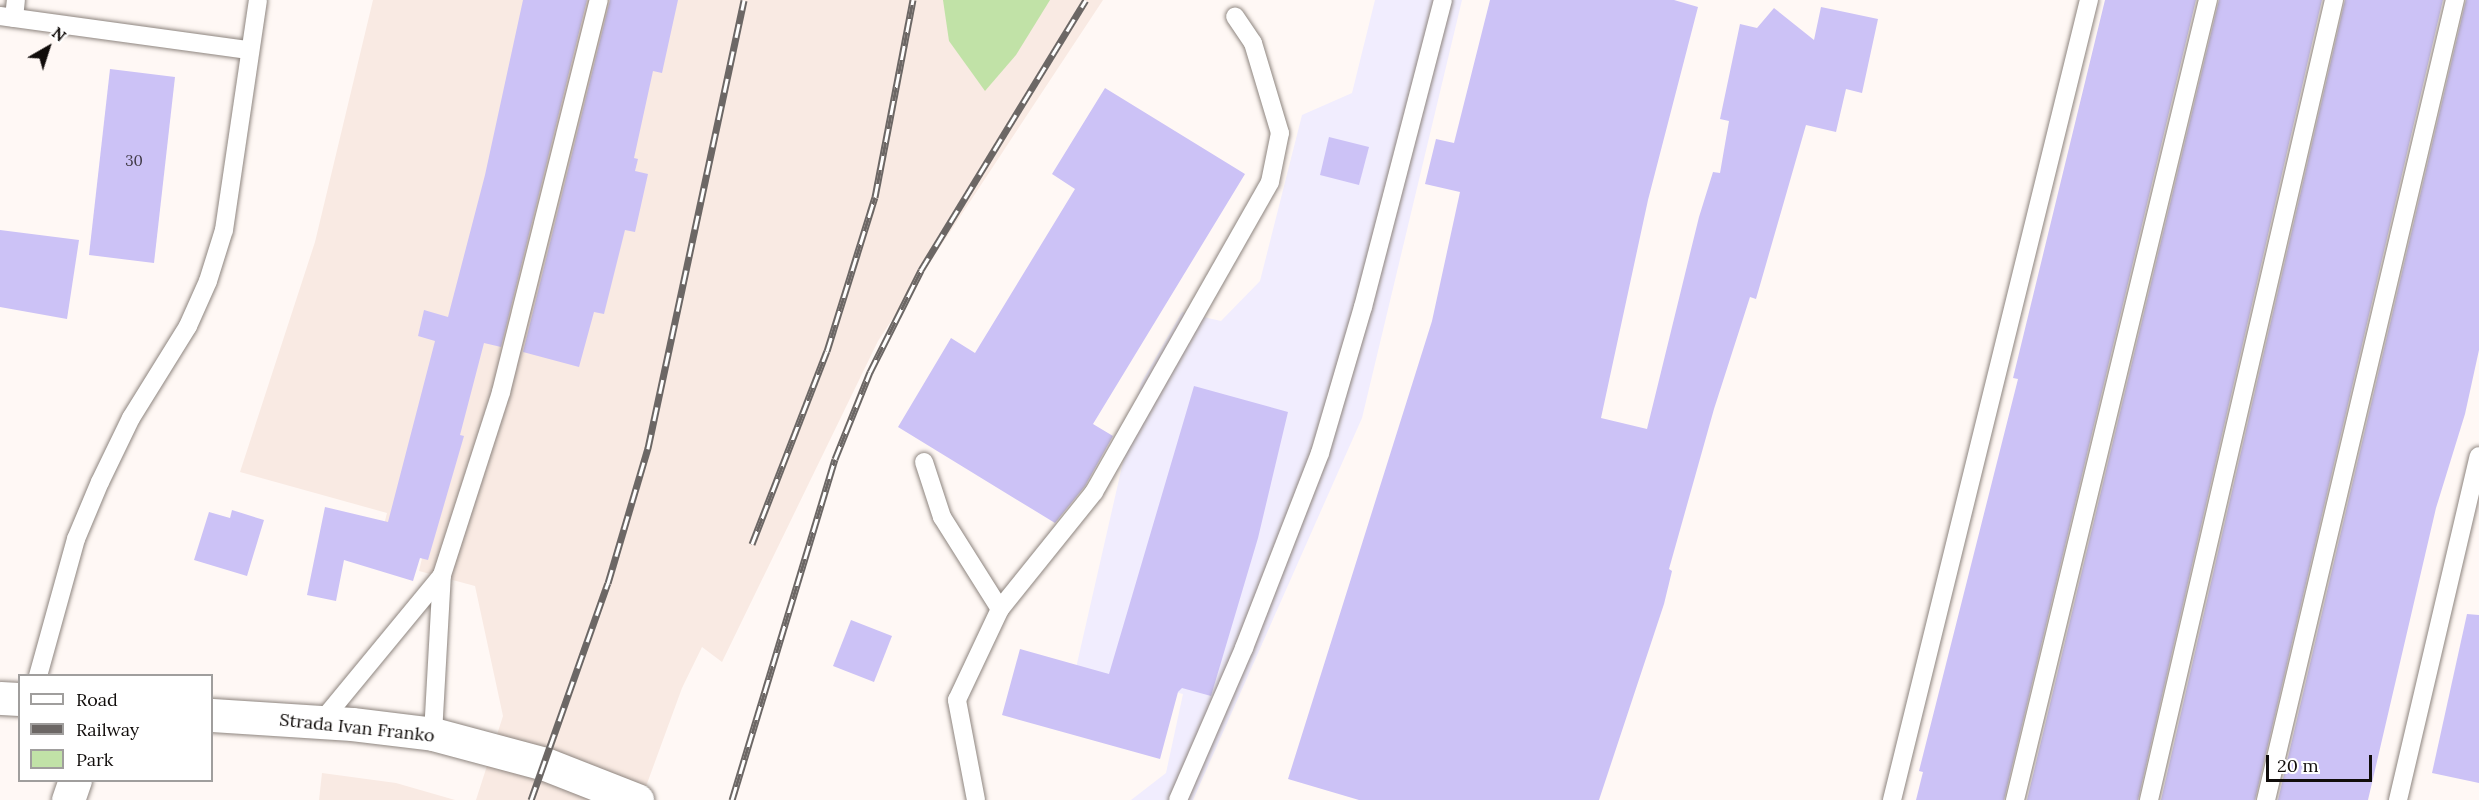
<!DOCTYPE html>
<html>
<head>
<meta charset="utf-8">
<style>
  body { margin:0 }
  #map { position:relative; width:2479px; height:800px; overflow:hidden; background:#fff8f5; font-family:Lora,serif }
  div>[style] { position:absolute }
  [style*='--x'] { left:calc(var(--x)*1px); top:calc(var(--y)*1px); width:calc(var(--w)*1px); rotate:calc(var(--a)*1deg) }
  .built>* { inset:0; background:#f9eae3 }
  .industrial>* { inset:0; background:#f1edfe }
  .green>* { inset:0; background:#c1e2a7 }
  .building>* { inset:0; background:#ccc2f6 }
  .roads { filter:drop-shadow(0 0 2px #8e857f) drop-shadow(0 0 2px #8e857f) }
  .service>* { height:18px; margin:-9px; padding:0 9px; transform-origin:9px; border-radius:9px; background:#fff }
  .minor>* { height:33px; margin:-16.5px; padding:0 16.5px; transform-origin:16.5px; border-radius:16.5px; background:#fff }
  .secondary>* { height:33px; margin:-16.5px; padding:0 16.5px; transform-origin:16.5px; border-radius:16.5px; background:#fff }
  .rail>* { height:7px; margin-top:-3.5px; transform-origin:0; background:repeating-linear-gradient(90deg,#fff 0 14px,#6c6765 0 28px); box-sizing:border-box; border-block:2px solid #6c6765 }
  span { translate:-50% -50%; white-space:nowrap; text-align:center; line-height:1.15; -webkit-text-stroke:6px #fff; paint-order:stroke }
  .number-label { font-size:15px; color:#403a46 }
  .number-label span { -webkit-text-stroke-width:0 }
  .street-label { font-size:18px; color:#110d0b }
  .legend { position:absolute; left:18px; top:674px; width:195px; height:108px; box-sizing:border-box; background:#fff; border:2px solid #a09e9d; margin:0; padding:8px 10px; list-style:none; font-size:18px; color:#110d0b }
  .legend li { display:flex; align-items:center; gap:12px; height:30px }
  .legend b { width:30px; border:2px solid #a09e9d }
  .north { position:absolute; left:18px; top:18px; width:60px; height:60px; -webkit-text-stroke:4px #fff; paint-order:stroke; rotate:39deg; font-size:16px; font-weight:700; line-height:24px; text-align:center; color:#110d0b }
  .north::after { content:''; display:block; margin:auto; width:21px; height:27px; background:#110d0b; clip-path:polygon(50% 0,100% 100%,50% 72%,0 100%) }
  .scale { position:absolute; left:2266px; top:755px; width:106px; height:27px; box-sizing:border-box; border:3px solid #110d0b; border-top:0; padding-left:8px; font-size:18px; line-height:21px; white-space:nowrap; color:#110d0b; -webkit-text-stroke:4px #fff; paint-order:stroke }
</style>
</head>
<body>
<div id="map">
  <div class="built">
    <i style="clip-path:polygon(373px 0,1103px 0,878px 341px,722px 662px,702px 647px,682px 688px,641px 800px,476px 800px,503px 716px,475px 586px,419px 571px,424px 550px,381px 537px,387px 513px,240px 472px,315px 242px)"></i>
    <i style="clip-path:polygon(322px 773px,396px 783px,455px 800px,319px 800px)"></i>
  </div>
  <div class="industrial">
    <i style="clip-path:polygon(1375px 0,1462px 0,1362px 418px,1193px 800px,1131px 800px,1166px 773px,1183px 694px,1076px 668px,1141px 383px,1182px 312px,1221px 321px,1260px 281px,1302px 115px,1352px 93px)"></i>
  </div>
  <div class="green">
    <i style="clip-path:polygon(943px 0,1050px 0,1016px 55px,985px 91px,949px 41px)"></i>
  </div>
  <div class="building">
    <i style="clip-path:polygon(523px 0,587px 0,501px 347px,484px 343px,460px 435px,464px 436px,428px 560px,420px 558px,413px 581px,344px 560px,336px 601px,307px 595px,325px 507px,388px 522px,435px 341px,418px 336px,424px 310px,448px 317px,485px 175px)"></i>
    <i style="clip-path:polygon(610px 0,678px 0,662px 73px,653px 71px,634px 158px,638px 159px,635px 171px,648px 174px,635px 232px,625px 230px,604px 314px,594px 312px,579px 367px,523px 352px)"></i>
    <i style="clip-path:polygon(1490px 0,1674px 0,1698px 7px,1648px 200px,1601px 418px,1647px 429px,1699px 217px,1713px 172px,1720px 173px,1729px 121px,1720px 119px,1740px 24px,1757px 28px,1774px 8px,1814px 40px,1821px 7px,1878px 19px,1862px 93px,1846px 89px,1836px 132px,1806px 125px,1756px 299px,1750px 297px,1714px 409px,1669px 569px,1672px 571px,1664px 604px,1599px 800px,1359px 800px,1288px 779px,1432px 321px,1460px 192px,1425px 184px,1436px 139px,1454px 143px)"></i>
    <i style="clip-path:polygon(2105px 0,2196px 0,2004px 800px,1916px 800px,1923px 772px,1919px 771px,2018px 379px,2013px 378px)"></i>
    <i style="clip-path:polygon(2219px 0,2322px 0,2138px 800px,2027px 800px)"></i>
    <i style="clip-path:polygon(2345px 0,2443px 0,2255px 800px,2161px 800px)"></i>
    <i style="clip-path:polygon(2466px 0,2479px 0,2479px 350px,2465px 414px,2436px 508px,2368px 800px,2278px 800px)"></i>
    <i style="clip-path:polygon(110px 69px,175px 77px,154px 263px,89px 255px)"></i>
    <i style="clip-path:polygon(1105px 88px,1245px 174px,1093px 424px,1113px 436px,1085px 486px,1055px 523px,898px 427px,951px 338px,975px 353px,1075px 189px,1052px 174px)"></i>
    <i style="clip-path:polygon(1329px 137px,1369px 147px,1359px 185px,1320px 175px)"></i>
    <i style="clip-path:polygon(0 230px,79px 240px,67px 319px,0 307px)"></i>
    <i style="clip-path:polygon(1194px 386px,1288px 412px,1258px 538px,1211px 696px,1182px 688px,1178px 692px,1160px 759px,1002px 715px,1020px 649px,1109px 674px)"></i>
    <i style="clip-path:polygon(232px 510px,264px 520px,247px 576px,194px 560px,209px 512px,230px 518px)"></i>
    <i style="clip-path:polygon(2467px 614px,2479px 615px,2479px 783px,2432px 773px)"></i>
    <i style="clip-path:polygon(851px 620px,892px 636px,874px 682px,833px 666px)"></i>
  </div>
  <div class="roads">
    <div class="service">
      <i style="--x:0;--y:16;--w:251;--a:7.8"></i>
      <i style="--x:14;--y:18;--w:18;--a:-84"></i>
      <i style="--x:924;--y:462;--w:58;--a:71.9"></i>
      <i style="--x:942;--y:517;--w:109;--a:57.8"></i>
      <i style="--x:38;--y:676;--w:142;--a:-74.5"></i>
      <i style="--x:76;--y:539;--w:62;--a:-67.2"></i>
      <i style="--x:100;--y:482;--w:71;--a:-64.2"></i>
      <i style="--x:131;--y:418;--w:108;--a:-58.2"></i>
      <i style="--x:188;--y:326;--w:49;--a:-66"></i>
      <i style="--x:208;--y:281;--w:53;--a:-72.6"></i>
      <i style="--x:224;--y:230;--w:232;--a:-81.6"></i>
      <i style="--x:321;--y:722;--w:190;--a:-50.5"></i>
      <i style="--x:433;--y:734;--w:159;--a:-86.8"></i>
      <i style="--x:442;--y:575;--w:192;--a:-72.1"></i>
      <i style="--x:501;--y:392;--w:404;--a:-76"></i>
      <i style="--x:976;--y:800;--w:102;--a:-100.8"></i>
      <i style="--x:957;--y:700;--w:101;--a:-64.7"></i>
      <i style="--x:1000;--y:609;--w:150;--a:-51.2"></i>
      <i style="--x:1094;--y:492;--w:356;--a:-60.4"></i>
      <i style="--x:1270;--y:182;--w:50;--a:-78.5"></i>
      <i style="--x:1280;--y:133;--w:94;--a:-106.7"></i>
      <i style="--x:1253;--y:43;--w:32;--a:-124"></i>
      <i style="--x:1178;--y:800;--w:166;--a:-66.5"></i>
      <i style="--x:1244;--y:648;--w:209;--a:-68.7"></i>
      <i style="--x:1320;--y:453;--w:152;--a:-73.6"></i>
      <i style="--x:1363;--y:307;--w:317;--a:-75.4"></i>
      <i style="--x:1892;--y:800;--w:824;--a:-76.17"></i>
      <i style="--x:2015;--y:800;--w:823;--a:-76.44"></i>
      <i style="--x:2149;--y:800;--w:821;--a:-76.98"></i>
      <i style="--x:2266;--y:800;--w:822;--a:-76.71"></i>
      <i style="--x:2398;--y:800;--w:353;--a:-76.8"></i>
    </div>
    <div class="minor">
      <i style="--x:68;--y:800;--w:21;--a:-71"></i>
    </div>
    <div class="secondary">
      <i style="--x:0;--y:698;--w:20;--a:3"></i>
      <i style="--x:212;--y:715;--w:140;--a:3.7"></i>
      <i style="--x:352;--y:724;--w:82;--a:7"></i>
      <i style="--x:433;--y:734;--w:116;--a:15"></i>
      <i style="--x:545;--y:764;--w:99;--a:21.4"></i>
    </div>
  </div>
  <div class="rail">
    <i style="--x:752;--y:544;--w:207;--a:-68.8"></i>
    <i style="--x:827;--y:351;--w:161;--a:-72.7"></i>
    <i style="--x:875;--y:197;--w:201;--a:-79.1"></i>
    <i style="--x:531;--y:800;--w:230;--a:-70.5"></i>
    <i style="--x:608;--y:583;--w:141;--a:-73.5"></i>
    <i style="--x:648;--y:448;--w:458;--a:-77.9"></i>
    <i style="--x:732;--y:800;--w:356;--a:-73.2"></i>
    <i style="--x:835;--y:459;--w:94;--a:-68.1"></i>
    <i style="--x:870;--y:372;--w:114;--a:-63.4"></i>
    <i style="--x:921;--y:270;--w:316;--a:-58.6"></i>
  </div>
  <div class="number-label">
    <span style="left:134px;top:161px">30</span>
  </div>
  <div class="street-label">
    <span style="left:357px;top:728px;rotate:6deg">Strada Ivan Franko</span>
  </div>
  <ul class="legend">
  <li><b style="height:8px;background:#fff"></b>Road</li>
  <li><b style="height:8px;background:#6c6765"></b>Railway</li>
  <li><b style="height:16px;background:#c1e2a7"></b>Park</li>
  </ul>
  <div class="north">N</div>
  <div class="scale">20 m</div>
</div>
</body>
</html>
